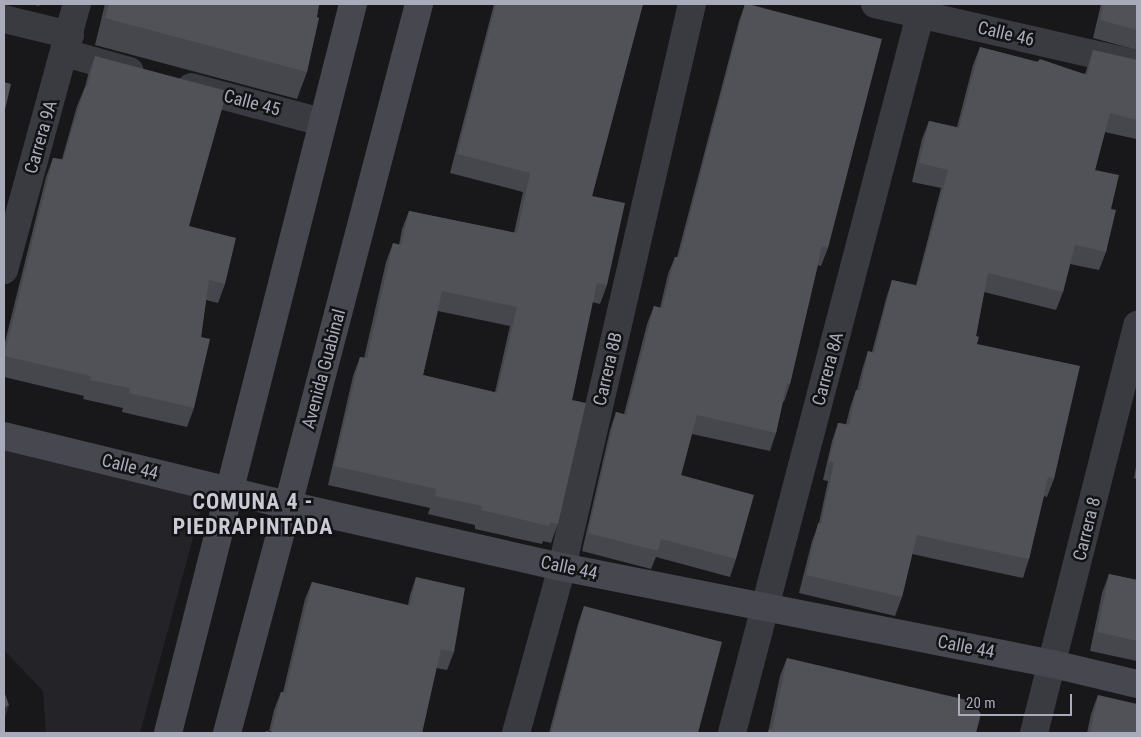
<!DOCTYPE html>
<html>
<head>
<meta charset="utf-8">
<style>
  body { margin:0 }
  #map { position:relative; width:1141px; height:737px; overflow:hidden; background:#18171a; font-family:"Roboto Condensed",sans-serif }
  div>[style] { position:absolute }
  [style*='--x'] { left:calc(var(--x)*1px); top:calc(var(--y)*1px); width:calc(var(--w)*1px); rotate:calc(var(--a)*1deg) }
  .built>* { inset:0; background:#242327 }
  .street>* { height:28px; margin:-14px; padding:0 14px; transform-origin:14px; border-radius:14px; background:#3a3a41 }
  .secondary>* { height:28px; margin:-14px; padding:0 14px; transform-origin:14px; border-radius:14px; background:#46474f }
  .wall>* { inset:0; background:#46474c }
  .shaded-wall>* { inset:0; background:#2f2f33 }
  .building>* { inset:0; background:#515158 }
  span { translate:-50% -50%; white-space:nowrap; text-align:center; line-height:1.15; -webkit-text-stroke:5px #131215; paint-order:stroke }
  .street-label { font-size:18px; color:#a9abba }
  .district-label { font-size:22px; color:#cacbd6; font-weight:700; letter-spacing:1px }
  .frame { position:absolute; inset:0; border:5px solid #a9abba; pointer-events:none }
  .scale { position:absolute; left:958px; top:694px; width:114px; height:22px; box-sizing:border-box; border:2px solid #a9abba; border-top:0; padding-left:6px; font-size:15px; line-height:18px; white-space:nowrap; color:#a9abba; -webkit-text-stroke:4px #131215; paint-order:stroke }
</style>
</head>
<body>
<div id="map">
  <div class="built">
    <i style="clip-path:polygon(4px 445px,205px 494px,140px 733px,46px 733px,43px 691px,4px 650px)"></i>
  </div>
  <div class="street">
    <i style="--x:875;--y:4;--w:269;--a:12.9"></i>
    <i style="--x:4;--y:19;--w:68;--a:13.6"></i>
    <i style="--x:65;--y:53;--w:67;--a:15.5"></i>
    <i style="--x:191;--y:87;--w:136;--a:15"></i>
    <i style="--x:4;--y:270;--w:276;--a:-74.7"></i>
    <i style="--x:516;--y:733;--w:172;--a:-74.5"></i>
    <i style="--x:562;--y:567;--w:578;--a:-77"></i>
    <i style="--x:732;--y:733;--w:754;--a:-75.32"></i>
    <i style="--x:1034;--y:733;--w:421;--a:-75.8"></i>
  </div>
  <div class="secondary">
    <i style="--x:4;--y:436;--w:292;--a:13.7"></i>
    <i style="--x:288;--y:505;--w:281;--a:12.8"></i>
    <i style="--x:562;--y:567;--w:500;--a:11.18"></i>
    <i style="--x:1053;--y:664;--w:86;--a:13.4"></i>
    <i style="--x:168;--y:733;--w:752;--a:-75.76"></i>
    <i style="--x:227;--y:733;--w:236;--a:-75"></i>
    <i style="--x:288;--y:505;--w:518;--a:-75.35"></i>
  </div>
  <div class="wall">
    <i style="clip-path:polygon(31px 4px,40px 4px,39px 6px)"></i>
    <i style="clip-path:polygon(105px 4px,319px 4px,307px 72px,297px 99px,95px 45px)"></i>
    <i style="clip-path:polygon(evenodd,494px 4px,643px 4px,592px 196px,607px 285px,600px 304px,592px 302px,572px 400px,558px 524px,551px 543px,543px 541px,542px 544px,475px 529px,475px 525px,428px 514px,430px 508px,328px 485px,353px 376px,360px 357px,364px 358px,386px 262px,393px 243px,399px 245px,402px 229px,409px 211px,514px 233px,523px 192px,450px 173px,494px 4px,438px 311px,510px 326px,495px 392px,423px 375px,438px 311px)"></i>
    <i style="clip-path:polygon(745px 4px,828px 248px,821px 266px,818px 265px,790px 384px,784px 402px,783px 401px,776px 433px,770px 451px,692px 434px,681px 475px,736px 559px,730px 577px,656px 557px,651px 569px,582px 551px,610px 430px,616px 412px,624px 414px,647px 324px,654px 306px,660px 308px,668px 274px,675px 257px,677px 257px,739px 21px)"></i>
    <i style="clip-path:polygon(1101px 4px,1137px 4px,1137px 50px,1093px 38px)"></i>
    <i style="clip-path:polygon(980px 47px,1085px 74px,1093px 50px,1137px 60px,1137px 135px,1136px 139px,1105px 132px,1095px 170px,1111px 209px,1106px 252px,1099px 270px,1070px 264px,1063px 292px,1056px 310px,984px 292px,976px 336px,977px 344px,1054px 479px,1047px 497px,1044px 496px,1029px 559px,1023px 578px,912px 554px,902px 597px,895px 616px,799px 593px,812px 541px,819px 523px,828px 481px,823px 480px,832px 441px,838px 423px,846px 424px,850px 408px,856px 390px,857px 390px,862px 370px,868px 351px,872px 352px,886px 299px,892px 280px,916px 285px,941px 188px,912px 182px,922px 139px,929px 121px,957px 127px,973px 65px)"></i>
    <i style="clip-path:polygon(95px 56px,189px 226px,225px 284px,218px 303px,206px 300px,201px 337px,194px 408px,187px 427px,122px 412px,123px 408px,83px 399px,84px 396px,4px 377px,4px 346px,46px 177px,53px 158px,62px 159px,77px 106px,85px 87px,88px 75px)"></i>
    <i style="clip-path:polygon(1137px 461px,1137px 479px,1134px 478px)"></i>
    <i style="clip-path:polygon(1109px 574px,1137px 580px,1137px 661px,1090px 651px,1102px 593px)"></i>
    <i style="clip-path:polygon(416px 577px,454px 652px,447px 670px,436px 668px,422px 733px,269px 731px,274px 710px,281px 692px,283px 692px,305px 599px,312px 582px,408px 605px,410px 595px)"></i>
    <i style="clip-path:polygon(584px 606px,698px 733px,549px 733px,578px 624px)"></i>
    <i style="clip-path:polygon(787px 658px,976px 733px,768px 733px,780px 676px)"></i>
    <i style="clip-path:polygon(1098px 695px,1137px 733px,1087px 733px,1091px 714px)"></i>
  </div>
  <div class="shaded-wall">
    <i style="clip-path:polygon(9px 705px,4px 721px,4px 708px)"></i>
  </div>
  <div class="building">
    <i style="clip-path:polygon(109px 4px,319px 4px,317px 17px,319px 18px,307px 72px,105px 18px)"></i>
    <i style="clip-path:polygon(evenodd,496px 4px,643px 4px,592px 196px,625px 203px,607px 285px,597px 283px,572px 400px,586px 403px,558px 524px,550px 522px,549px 526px,481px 510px,482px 506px,435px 496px,436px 489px,334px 466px,360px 357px,367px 358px,393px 243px,401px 245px,409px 211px,517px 233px,530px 173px,457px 154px,496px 4px,442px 291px,517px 307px,497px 393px,423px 375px,442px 291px)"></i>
    <i style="clip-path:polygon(745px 4px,748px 4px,882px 39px,828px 248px,822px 246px,790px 384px,787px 383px,776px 433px,697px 415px,681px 475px,754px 495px,736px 559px,661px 539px,658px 551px,588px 533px,616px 412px,626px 415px,654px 306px,662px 308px,675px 257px,679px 257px)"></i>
    <i style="clip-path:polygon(1103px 4px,1137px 4px,1137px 30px,1100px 20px)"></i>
    <i style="clip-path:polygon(980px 47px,1037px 62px,1040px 59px,1087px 75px,1093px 50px,1137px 60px,1137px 120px,1110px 113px,1095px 170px,1119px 175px,1111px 209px,1116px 210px,1106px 252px,1075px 245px,1063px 292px,988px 273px,976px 336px,979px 337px,977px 344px,1080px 366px,1054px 479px,1048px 477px,1029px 559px,917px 535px,902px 597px,806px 575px,818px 523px,821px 524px,834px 462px,829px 461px,838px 423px,849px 425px,856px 390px,860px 390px,868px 351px,874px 353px,892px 280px,917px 286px,948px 170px,919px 163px,929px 121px,959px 128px)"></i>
    <i style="clip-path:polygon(95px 56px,227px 91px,189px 226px,236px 238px,225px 284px,209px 280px,201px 337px,210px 339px,194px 408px,129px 393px,130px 388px,90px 380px,91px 376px,4px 356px,53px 158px,63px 160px,85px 87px,87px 87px)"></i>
    <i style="clip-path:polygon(4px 82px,11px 84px,4px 114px)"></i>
    <i style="clip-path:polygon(1109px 574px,1137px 580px,1137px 641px,1097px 632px)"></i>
    <i style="clip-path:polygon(416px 577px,465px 588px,454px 652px,441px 649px,422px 733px,265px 733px,266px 731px,271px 732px,281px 692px,285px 693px,312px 582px,410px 606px)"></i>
    <i style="clip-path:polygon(584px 606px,722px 642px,698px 733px,551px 733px)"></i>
    <i style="clip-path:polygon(787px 658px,971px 701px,981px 714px,976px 733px,768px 733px,769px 729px,772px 730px)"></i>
    <i style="clip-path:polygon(4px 691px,9px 705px,4px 708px)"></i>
    <i style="clip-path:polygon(1098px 695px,1137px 704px,1137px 733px,1090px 733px)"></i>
  </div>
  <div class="street-label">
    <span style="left:1006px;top:34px;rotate:13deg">Calle 46</span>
    <span style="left:252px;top:103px;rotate:15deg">Calle 45</span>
    <span style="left:41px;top:137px;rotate:-74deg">Carrera 9A</span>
    <span style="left:324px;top:369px;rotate:-75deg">Avenida Guabinal</span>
    <span style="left:608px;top:369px;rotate:-77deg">Carrera 8B</span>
    <span style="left:828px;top:369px;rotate:-75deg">Carrera 8A</span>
    <span style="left:130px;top:467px;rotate:14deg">Calle 44</span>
    <span style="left:1087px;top:529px;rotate:-76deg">Carrera 8</span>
    <span style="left:569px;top:568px;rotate:12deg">Calle 44</span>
    <span style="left:966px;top:647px;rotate:11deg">Calle 44</span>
  </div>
  <div class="district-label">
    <span style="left:253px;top:514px">COMUNA 4 -<br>PIEDRAPINTADA</span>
  </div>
  <div class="frame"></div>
  <div class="scale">20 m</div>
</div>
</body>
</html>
